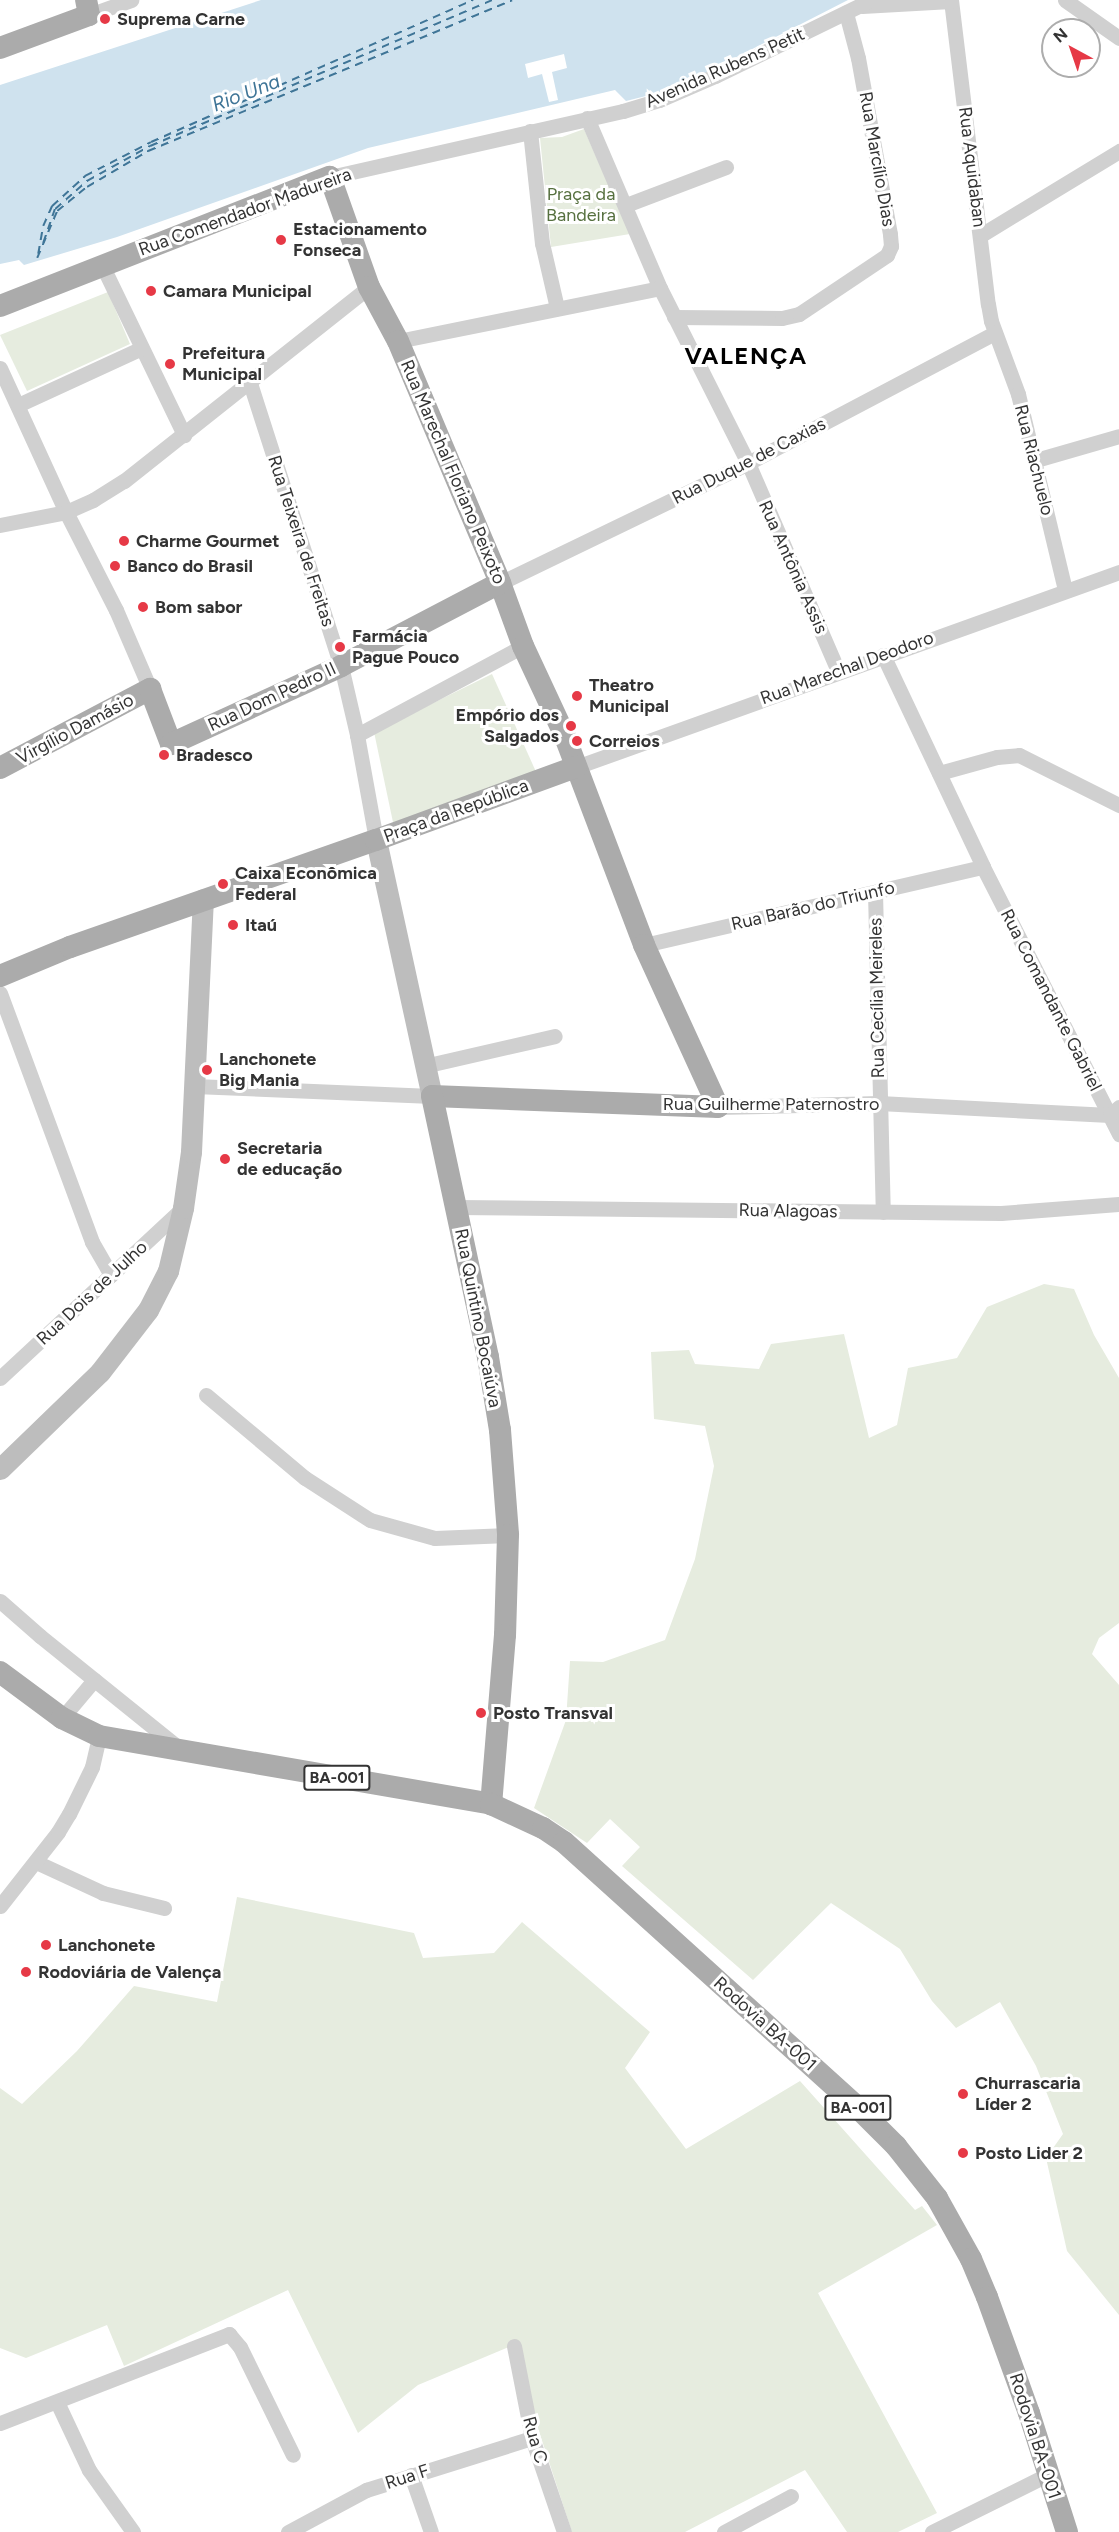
<!DOCTYPE html>
<html>
<head>
<meta charset="utf-8">
<style>
  body { margin:0 }
  #map { position:relative; width:1119px; height:2532px; overflow:hidden; background:#fff; font-family:Figtree,sans-serif }
  div>[style] { position:absolute }
  [style*='--x'] { left:calc(var(--x)*1px); top:calc(var(--y)*1px); width:calc(var(--w)*1px); rotate:calc(var(--a)*1deg) }
  .green>* { inset:0; background:#e6ecdf }
  .water>* { inset:0; background:#cfe2ee }
  .pier>* { inset:0; background:#fff }
  .ferry>* { height:1.5px; margin-top:-0.75px; transform-origin:0; background:repeating-linear-gradient(90deg,#3f7597 0 8px,transparent 0 14px) }
  .street>* { height:15px; margin:-7.5px; padding:0 7.5px; transform-origin:7.5px; border-radius:7.5px; background:#d0d0d0 }
  .secondary>* { height:21px; margin:-10.5px; padding:0 10.5px; transform-origin:10.5px; border-radius:10.5px; background:#bdbdbd }
  .primary>* { height:22px; margin:-11px; padding:0 11px; transform-origin:11px; border-radius:11px; background:#ababab }
  .dots>* { width:16px; height:16px; translate:-50% -50%; box-sizing:border-box; border:3px solid #fff; border-radius:50% }
  span { translate:-50% -50%; white-space:nowrap; text-align:center; line-height:1.15; -webkit-text-stroke:6px #fff; paint-order:stroke }
  .shield-label span { padding:2px 4px; background:#fff; border:2px solid; border-radius:4px; -webkit-text-stroke-width:0 }
  .shield-label { font-size:16px; color:#333; font-weight:700 }
  .poi-label { font-size:18px; color:#333; font-weight:700 }
  .left { translate:0 -50%; text-align:left }
  .right { translate:-100% -50%; text-align:right }
  .street-label { font-size:18px; color:#333 }
  .park-label { font-size:18px; color:#56703f }
  .water-label { font-size:20px; color:#3f7597; font-style:italic }
  .district-label { font-size:24px; color:#000; font-weight:700; letter-spacing:1.5px }
  .north { position:absolute; left:1041px; top:18px; width:60px; height:60px; box-sizing:border-box; background:#fff; border:2px solid #adadad; border-radius:50%; rotate:320deg; font-size:16px; font-weight:700; line-height:24px; text-align:center; color:#333 }
  .north::after { content:''; display:block; margin:auto; width:21px; height:27px; background:#e63946; clip-path:polygon(50% 0,100% 100%,50% 72%,0 100%) }
</style>
</head>
<body>
<div id="map">
  <div class="green">
    <i style="clip-path:polygon(584px 129px,630px 234px,551px 247px,540px 138px,562px 137px)"></i>
    <i style="clip-path:polygon(108px 292px,130px 344px,27px 391px,0 335px)"></i>
    <i style="clip-path:polygon(492px 674px,537px 774px,394px 827px,374px 732px)"></i>
    <i style="clip-path:polygon(1044px 1284px,1074px 1289px,1094px 1335px,1119px 1378px,1119px 1623px,1099px 1638px,1092px 1654px,1119px 1685px,1119px 2315px,1067px 2251px,1046px 2158px,1063px 2134px,1036px 2066px,1000px 2002px,956px 2028px,932px 2001px,900px 1949px,831px 1903px,753px 1980px,622px 1866px,640px 1847px,610px 1819px,587px 1843px,534px 1808px,566px 1720px,570px 1661px,603px 1662px,665px 1640px,695px 1559px,714px 1466px,705px 1426px,654px 1419px,651px 1352px,689px 1350px,695px 1364px,759px 1369px,771px 1344px,844px 1334px,869px 1438px,897px 1425px,908px 1368px,957px 1358px,987px 1307px)"></i>
    <i style="clip-path:polygon(237px 1897px,414px 1933px,423px 1958px,494px 1953px,522px 1922px,650px 2032px,625px 2068px,686px 2149px,800px 2081px,915px 2210px,922px 2206px,937px 2225px,818px 2293px,937px 2513px,898px 2532px,847px 2532px,805px 2470px,685px 2532px,572px 2532px,511px 2346px,418px 2385px,358px 2433px,288px 2290px,124px 2366px,107px 2325px,26px 2358px,0 2348px,0 2088px,22px 2104px,77px 2051px,134px 1986px,217px 2002px)"></i>
  </div>
  <div class="water">
    <i style="clip-path:polygon(261px 0,848px 0,674px 89px,626px 101px,615px 90px,368px 148px,117px 237px,24px 265px,19px 260px,0 264px,0 85px)"></i>
  </div>
  <div class="pier">
    <i style="clip-path:polygon(564px 54px,567px 68px,552px 72px,558px 100px,549px 102px,542px 74px,528px 78px,525px 64px)"></i>
  </div>
  <div class="ferry">
    <i style="--x:43;--y:243;--w:36;--a:-71"></i>
    <i style="--x:55;--y:209;--w:43;--a:-41.2"></i>
    <i style="--x:87;--y:181;--w:72;--a:-29.1"></i>
    <i style="--x:150;--y:146;--w:373;--a:-23.1"></i>
    <i style="--x:38;--y:254;--w:28;--a:-80"></i>
    <i style="--x:43;--y:226;--w:22;--a:-66"></i>
    <i style="--x:52;--y:206;--w:45;--a:-42.3"></i>
    <i style="--x:85;--y:176;--w:74;--a:-27.3"></i>
    <i style="--x:151;--y:142;--w:352;--a:-23.8"></i>
    <i style="--x:37;--y:258;--w:51;--a:-66.9"></i>
    <i style="--x:57;--y:211;--w:38;--a:-39"></i>
    <i style="--x:87;--y:187;--w:71;--a:-30.5"></i>
    <i style="--x:148;--y:151;--w:394;--a:-22.5"></i>
  </div>
  <div class="street">
    <i style="--x:951;--y:0;--w:306;--a:83.1"></i>
    <i style="--x:988;--y:304;--w:17;--a:80"></i>
    <i style="--x:991;--y:321;--w:78;--a:69.7"></i>
    <i style="--x:1018;--y:394;--w:202;--a:76.5"></i>
    <i style="--x:1065;--y:0;--w:66;--a:35.1"></i>
    <i style="--x:862;--y:6;--w:89;--a:-3.2"></i>
    <i style="--x:89;--y:15;--w:45;--a:-19.7"></i>
    <i style="--x:587;--y:118;--w:185;--a:66.8"></i>
    <i style="--x:660;--y:288;--w:196;--a:63.3"></i>
    <i style="--x:748;--y:463;--w:227;--a:66.6"></i>
    <i style="--x:530;--y:131;--w:113;--a:83.9"></i>
    <i style="--x:542;--y:243;--w:67;--a:77"></i>
    <i style="--x:330;--y:177;--w:300;--a:-12.7"></i>
    <i style="--x:623;--y:111;--w:38;--a:-17"></i>
    <i style="--x:659;--y:100;--w:61;--a:-23.2"></i>
    <i style="--x:715;--y:76;--w:174;--a:-26"></i>
    <i style="--x:626;--y:205;--w:107;--a:-20.8"></i>
    <i style="--x:981;--y:235;--w:162;--a:-31.3"></i>
    <i style="--x:102;--y:265;--w:189;--a:64.2"></i>
    <i style="--x:674;--y:317;--w:108;--a:0.5"></i>
    <i style="--x:782;--y:318;--w:17;--a:-13"></i>
    <i style="--x:799;--y:314;--w:106;--a:-33.8"></i>
    <i style="--x:887;--y:255;--w:10;--a:-66"></i>
    <i style="--x:891;--y:246;--w:12;--a:-95"></i>
    <i style="--x:890;--y:234;--w:179;--a:-100.3"></i>
    <i style="--x:858;--y:58;--w:47;--a:-104.9"></i>
    <i style="--x:398;--y:341;--w:267;--a:-11.4"></i>
    <i style="--x:0;--y:368;--w:158;--a:65.4"></i>
    <i style="--x:66;--y:512;--w:110;--a:63"></i>
    <i style="--x:116;--y:610;--w:86;--a:66.7"></i>
    <i style="--x:250;--y:383;--w:297;--a:72.2"></i>
    <i style="--x:341;--y:666;--w:71;--a:76.9"></i>
    <i style="--x:357;--y:735;--w:107;--a:79.7"></i>
    <i style="--x:18;--y:405;--w:134;--a:-24.7"></i>
    <i style="--x:1036;--y:460;--w:86;--a:-16.1"></i>
    <i style="--x:0;--y:525;--w:67;--a:-11.1"></i>
    <i style="--x:66;--y:512;--w:30;--a:-24"></i>
    <i style="--x:93;--y:500;--w:36;--a:-32"></i>
    <i style="--x:124;--y:481;--w:313;--a:-38.4"></i>
    <i style="--x:500;--y:583;--w:276;--a:-25.8"></i>
    <i style="--x:748;--y:463;--w:279;--a:-27.8"></i>
    <i style="--x:883;--y:655;--w:234;--a:64.7"></i>
    <i style="--x:983;--y:867;--w:300;--a:63"></i>
    <i style="--x:357;--y:735;--w:188;--a:-28.2"></i>
    <i style="--x:576;--y:767;--w:577;--a:-19.75"></i>
    <i style="--x:939;--y:773;--w:60;--a:-15.4"></i>
    <i style="--x:997;--y:757;--w:22;--a:-5"></i>
    <i style="--x:1019;--y:755;--w:112;--a:26.6"></i>
    <i style="--x:875;--y:892;--w:320;--a:88.6"></i>
    <i style="--x:644;--y:945;--w:348;--a:-13"></i>
    <i style="--x:0;--y:993;--w:265;--a:69.7"></i>
    <i style="--x:92;--y:1242;--w:38;--a:60"></i>
    <i style="--x:424;--y:1066;--w:134;--a:-12.9"></i>
    <i style="--x:194;--y:1086;--w:238;--a:2.4"></i>
    <i style="--x:718;--y:1107;--w:161;--a:-1.4"></i>
    <i style="--x:879;--y:1103;--w:231;--a:3"></i>
    <i style="--x:1110;--y:1115;--w:12;--a:-42"></i>
    <i style="--x:456;--y:1207;--w:545;--a:0.63"></i>
    <i style="--x:1001;--y:1213;--w:118;--a:-4.4"></i>
    <i style="--x:0;--y:1378;--w:250;--a:-42.9"></i>
    <i style="--x:206;--y:1395;--w:129;--a:40"></i>
    <i style="--x:305;--y:1478;--w:77;--a:32.9"></i>
    <i style="--x:370;--y:1520;--w:67;--a:15.5"></i>
    <i style="--x:435;--y:1538;--w:73;--a:-2.4"></i>
    <i style="--x:0;--y:1601;--w:53;--a:41.2"></i>
    <i style="--x:40;--y:1636;--w:179;--a:38.9"></i>
    <i style="--x:62;--y:1718;--w:50;--a:-49.9"></i>
    <i style="--x:36;--y:1862;--w:74;--a:24.8"></i>
    <i style="--x:103;--y:1893;--w:63;--a:13.8"></i>
    <i style="--x:0;--y:1906;--w:94;--a:-51.9"></i>
    <i style="--x:58;--y:1832;--w:21;--a:-59"></i>
    <i style="--x:69;--y:1814;--w:52;--a:-63.9"></i>
    <i style="--x:92;--y:1767;--w:32;--a:-77"></i>
    <i style="--x:514;--y:2346;--w:94;--a:78.9"></i>
    <i style="--x:532;--y:2438;--w:99;--a:71.2"></i>
    <i style="--x:57;--y:2402;--w:75;--a:64.8"></i>
    <i style="--x:89;--y:2470;--w:76;--a:54.6"></i>
    <i style="--x:0;--y:2423;--w:246;--a:-21.2"></i>
    <i style="--x:229;--y:2334;--w:17;--a:50"></i>
    <i style="--x:240;--y:2347;--w:120;--a:63.9"></i>
    <i style="--x:411;--y:2475;--w:60;--a:70.7"></i>
    <i style="--x:288;--y:2532;--w:89;--a:-28.3"></i>
    <i style="--x:366;--y:2490;--w:174;--a:-17.4"></i>
    <i style="--x:724;--y:2532;--w:76;--a:-28.2"></i>
    <i style="--x:932;--y:2532;--w:131;--a:-26.4"></i>
  </div>
  <div class="secondary">
    <i style="--x:376;--y:840;--w:262;--a:77.7"></i>
    <i style="--x:0;--y:1469;--w:139;--a:-44.1"></i>
    <i style="--x:100;--y:1372;--w:78;--a:-52.3"></i>
    <i style="--x:148;--y:1310;--w:44;--a:-62.9"></i>
    <i style="--x:168;--y:1271;--w:65;--a:-76.6"></i>
    <i style="--x:183;--y:1208;--w:57;--a:-81.9"></i>
    <i style="--x:191;--y:1152;--w:253;--a:-87.3"></i>
  </div>
  <div class="primary">
    <i style="--x:0;--y:48;--w:95;--a:-20.3"></i>
    <i style="--x:89;--y:15;--w:15;--a:-101"></i>
    <i style="--x:0;--y:306;--w:354;--a:-21.4"></i>
    <i style="--x:330;--y:177;--w:117;--a:70.5"></i>
    <i style="--x:369;--y:287;--w:61;--a:61.8"></i>
    <i style="--x:398;--y:341;--w:263;--a:67.1"></i>
    <i style="--x:500;--y:583;--w:67;--a:69.9"></i>
    <i style="--x:523;--y:646;--w:97;--a:65"></i>
    <i style="--x:564;--y:734;--w:226;--a:69.2"></i>
    <i style="--x:644;--y:945;--w:178;--a:65.4"></i>
    <i style="--x:718;--y:1107;--w:286;--a:-177.8"></i>
    <i style="--x:432;--y:1096;--w:267;--a:77.9"></i>
    <i style="--x:488;--y:1357;--w:74;--a:80.7"></i>
    <i style="--x:500;--y:1430;--w:105;--a:85.6"></i>
    <i style="--x:508;--y:1535;--w:100;--a:91.7"></i>
    <i style="--x:505;--y:1635;--w:170;--a:94.7"></i>
    <i style="--x:0;--y:768;--w:170;--a:-27.8"></i>
    <i style="--x:150;--y:689;--w:59;--a:69.1"></i>
    <i style="--x:171;--y:744;--w:187;--a:-24.6"></i>
    <i style="--x:341;--y:666;--w:179;--a:-27.6"></i>
    <i style="--x:0;--y:976;--w:76;--a:-22.5"></i>
    <i style="--x:70;--y:947;--w:324;--a:-19.3"></i>
    <i style="--x:376;--y:840;--w:213;--a:-20.1"></i>
    <i style="--x:0;--y:1672;--w:77;--a:36.6"></i>
    <i style="--x:62;--y:1718;--w:41;--a:25.9"></i>
    <i style="--x:99;--y:1736;--w:398;--a:9.8"></i>
    <i style="--x:491;--y:1804;--w:57;--a:24.8"></i>
    <i style="--x:543;--y:1828;--w:25;--a:34"></i>
    <i style="--x:564;--y:1842;--w:394;--a:42.1"></i>
    <i style="--x:856;--y:2106;--w:57;--a:45"></i>
    <i style="--x:896;--y:2146;--w:66;--a:51.7"></i>
    <i style="--x:937;--y:2198;--w:70;--a:60.9"></i>
    <i style="--x:971;--y:2259;--w:41;--a:67.2"></i>
    <i style="--x:987;--y:2297;--w:123;--a:70.1"></i>
    <i style="--x:1029;--y:2413;--w:125;--a:72.3"></i>
  </div>
  <div class="dots">
    <i style="left:105px;top:19px;background:#e63946"></i>
    <i style="left:281px;top:240px;background:#e63946"></i>
    <i style="left:151px;top:291px;background:#e63946"></i>
    <i style="left:170px;top:364px;background:#e63946"></i>
    <i style="left:124px;top:541px;background:#e63946"></i>
    <i style="left:115px;top:566px;background:#e63946"></i>
    <i style="left:143px;top:607px;background:#e63946"></i>
    <i style="left:340px;top:647px;background:#e63946"></i>
    <i style="left:577px;top:696px;background:#e63946"></i>
    <i style="left:571px;top:726px;background:#e63946"></i>
    <i style="left:577px;top:741px;background:#e63946"></i>
    <i style="left:164px;top:755px;background:#e63946"></i>
    <i style="left:223px;top:884px;background:#e63946"></i>
    <i style="left:233px;top:925px;background:#e63946"></i>
    <i style="left:207px;top:1070px;background:#e63946"></i>
    <i style="left:225px;top:1159px;background:#e63946"></i>
    <i style="left:481px;top:1713px;background:#e63946"></i>
    <i style="left:46px;top:1945px;background:#e63946"></i>
    <i style="left:26px;top:1972px;background:#e63946"></i>
    <i style="left:963px;top:2094px;background:#e63946"></i>
    <i style="left:963px;top:2153px;background:#e63946"></i>
  </div>
  <div class="shield-label">
    <span style="left:337px;top:1778px">BA-001</span>
    <span style="left:858px;top:2108px">BA-001</span>
  </div>
  <div class="poi-label">
    <span class="left" style="left:117px;top:19px">Suprema Carne</span>
    <span class="left" style="left:293px;top:240px">Estacionamento<br>Fonseca</span>
    <span class="left" style="left:163px;top:291px">Camara Municipal</span>
    <span class="left" style="left:182px;top:364px">Prefeitura<br>Municipal</span>
    <span class="left" style="left:136px;top:541px">Charme Gourmet</span>
    <span class="left" style="left:127px;top:566px">Banco do Brasil</span>
    <span class="left" style="left:155px;top:607px">Bom sabor</span>
    <span class="left" style="left:352px;top:647px">Farmácia<br>Pague Pouco</span>
    <span class="left" style="left:589px;top:696px">Theatro<br>Municipal</span>
    <span class="right" style="left:559px;top:726px">Empório dos<br>Salgados</span>
    <span class="left" style="left:589px;top:741px">Correios</span>
    <span class="left" style="left:176px;top:755px">Bradesco</span>
    <span class="left" style="left:235px;top:884px">Caixa Econômica<br>Federal</span>
    <span class="left" style="left:245px;top:925px">Itaú</span>
    <span class="left" style="left:219px;top:1070px">Lanchonete<br>Big Mania</span>
    <span class="left" style="left:237px;top:1159px">Secretaria<br>de educação</span>
    <span class="left" style="left:493px;top:1713px">Posto Transval</span>
    <span class="left" style="left:58px;top:1945px">Lanchonete</span>
    <span class="left" style="left:38px;top:1972px">Rodoviária de Valença</span>
    <span class="left" style="left:975px;top:2094px">Churrascaria<br>Líder 2</span>
    <span class="left" style="left:975px;top:2153px">Posto Lider 2</span>
  </div>
  <div class="street-label">
    <span style="left:725px;top:68px;rotate:-24deg">Avenida Rubens Petit</span>
    <span style="left:877px;top:159px;rotate:80deg">Rua Marcílio Dias</span>
    <span style="left:972px;top:167px;rotate:83deg">Rua Aquidaban</span>
    <span style="left:245px;top:212px;rotate:-20deg">Rua Comendador Madureira</span>
    <span style="left:1034px;top:460px;rotate:76deg">Rua Riachuelo</span>
    <span style="left:749px;top:461px;rotate:-27deg">Rua Duque de Caxias</span>
    <span style="left:453px;top:472px;rotate:67deg">Rua Marechal Floriano Peixoto</span>
    <span style="left:301px;top:541px;rotate:72deg">Rua Teixeira de Freitas</span>
    <span style="left:793px;top:567px;rotate:66deg">Rua Antônia Assis</span>
    <span style="left:847px;top:668px;rotate:-20deg">Rua Marechal Deodoro</span>
    <span style="left:272px;top:697px;rotate:-25deg">Rua Dom Pedro II</span>
    <span style="left:75px;top:729px;rotate:-28deg">Virgílio Damásio</span>
    <span style="left:456px;top:811px;rotate:-20deg">Praça da República</span>
    <span style="left:813px;top:906px;rotate:-13deg">Rua Barão do Triunfo</span>
    <span style="left:877px;top:998px;rotate:-91deg">Rua Cecília Meireles</span>
    <span style="left:1051px;top:1000px;rotate:63deg">Rua Comandante Gabriel</span>
    <span style="left:771px;top:1104px">Rua Guilherme Paternostro</span>
    <span style="left:788px;top:1211px;rotate:1deg">Rua Alagoas</span>
    <span style="left:92px;top:1293px;rotate:-43deg">Rua Dois de Julho</span>
    <span style="left:478px;top:1318px;rotate:79deg">Rua Quintino Bocaiúva</span>
    <span style="left:765px;top:2024px;rotate:42deg">Rodovia BA-001</span>
    <span style="left:1035px;top:2436px;rotate:72deg">Rodovia BA-001</span>
    <span style="left:535px;top:2440px;rotate:74deg">Rua C</span>
    <span style="left:407px;top:2477px;rotate:-18deg">Rua F</span>
  </div>
  <div class="park-label">
    <span style="left:581px;top:205px">Praça da<br>Bandeira</span>
  </div>
  <div class="water-label">
    <span style="left:246px;top:93px;rotate:-21deg">Rio Una</span>
  </div>
  <div class="district-label">
    <span style="left:746px;top:356px">VALENÇA</span>
  </div>
  <div class="north">N</div>
</div>
</body>
</html>
